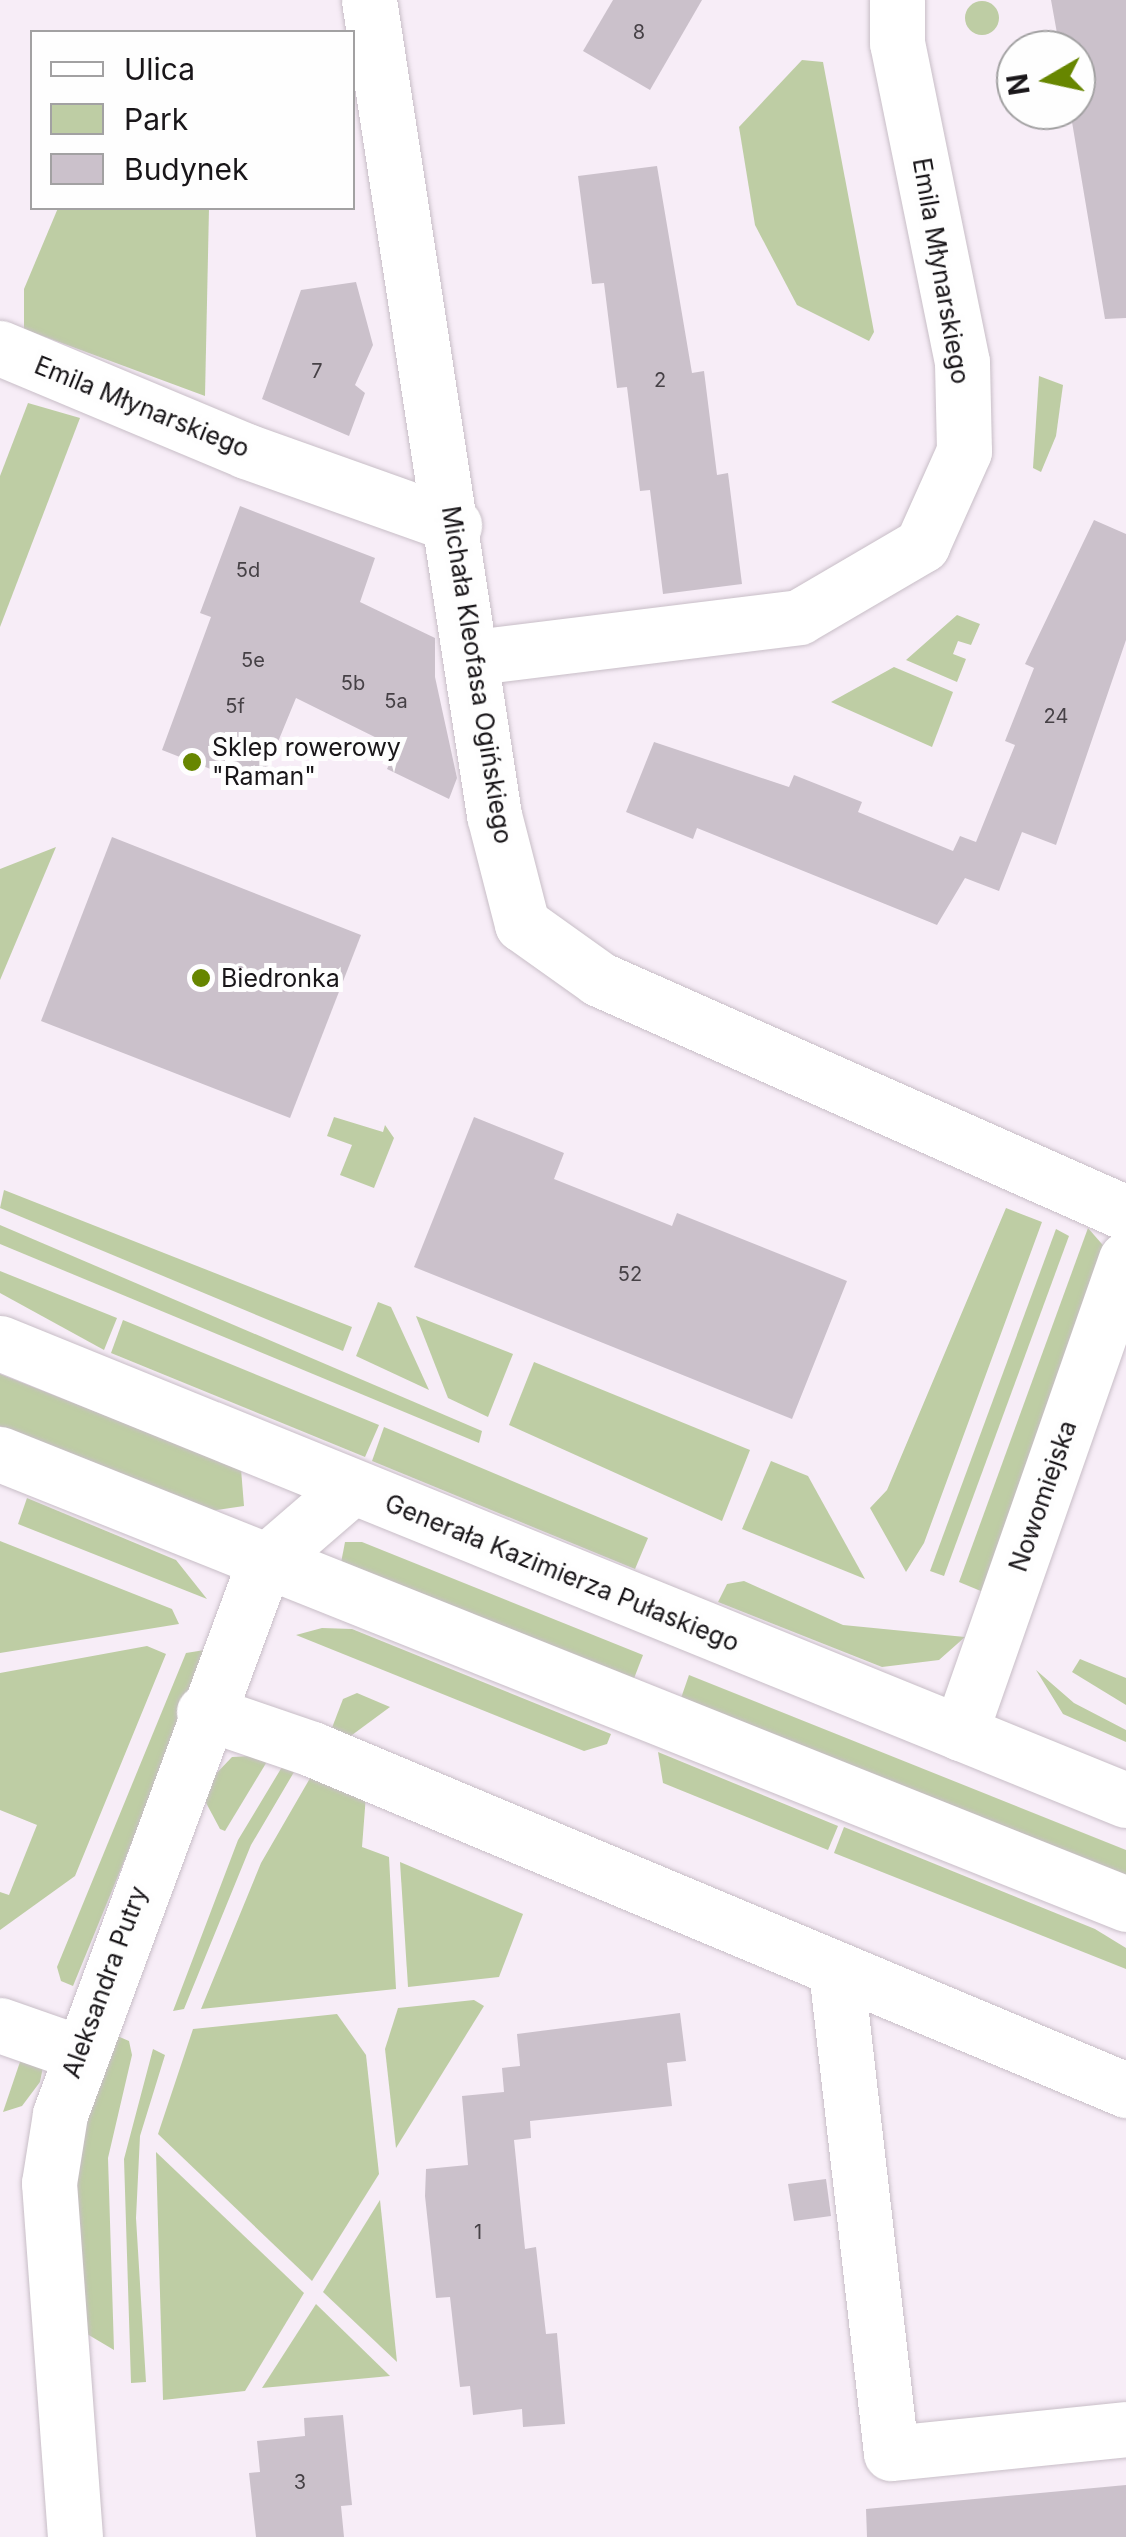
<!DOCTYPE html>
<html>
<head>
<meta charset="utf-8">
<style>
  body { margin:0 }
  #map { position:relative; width:1126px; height:2537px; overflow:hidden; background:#f7edf7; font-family:Inter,sans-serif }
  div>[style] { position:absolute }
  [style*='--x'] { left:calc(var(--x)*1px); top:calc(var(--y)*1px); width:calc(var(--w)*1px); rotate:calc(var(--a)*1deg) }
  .green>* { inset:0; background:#becda4 }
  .round { border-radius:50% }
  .building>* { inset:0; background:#cbc1cb }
  .roads { filter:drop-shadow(0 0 2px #c8bec7) drop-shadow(0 0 2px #c8bec7) }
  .minor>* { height:55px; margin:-27.5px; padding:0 27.5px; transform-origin:27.5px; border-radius:27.5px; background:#fff }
  .tertiary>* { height:55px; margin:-27.5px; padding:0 27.5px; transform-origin:27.5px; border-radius:27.5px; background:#fff }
  .secondary>* { height:55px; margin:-27.5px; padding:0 27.5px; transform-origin:27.5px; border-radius:27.5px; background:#fff }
  .dots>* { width:28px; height:28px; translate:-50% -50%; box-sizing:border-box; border:5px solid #fefefe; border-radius:50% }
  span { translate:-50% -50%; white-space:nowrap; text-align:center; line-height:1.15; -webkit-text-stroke:10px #fefefe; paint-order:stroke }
  .number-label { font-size:20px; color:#464146 }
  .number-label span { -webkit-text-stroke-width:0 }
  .street-label { font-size:25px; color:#191619 }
  .poi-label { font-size:25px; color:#191619 }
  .left { translate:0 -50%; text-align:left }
  .legend { position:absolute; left:30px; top:30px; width:325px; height:180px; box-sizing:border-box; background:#fefefe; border:2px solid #a2a1a2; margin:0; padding:12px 18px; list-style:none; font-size:30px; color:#191619 }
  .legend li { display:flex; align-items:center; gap:20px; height:50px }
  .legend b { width:50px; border:2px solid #a2a1a2 }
  .north { position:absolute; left:996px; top:30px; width:100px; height:100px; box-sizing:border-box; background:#fefefe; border:2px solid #a2a1a2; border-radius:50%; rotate:261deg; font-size:28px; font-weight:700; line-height:40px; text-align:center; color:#191619 }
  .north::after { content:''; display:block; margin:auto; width:35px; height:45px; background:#678600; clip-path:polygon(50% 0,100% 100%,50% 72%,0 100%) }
</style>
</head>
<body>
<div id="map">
  <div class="green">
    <i class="round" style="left:965px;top:1px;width:34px;height:34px"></i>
    <i style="clip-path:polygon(802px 60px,823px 62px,874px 332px,869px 341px,797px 305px,755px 225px,739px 127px)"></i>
    <i style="clip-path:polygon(58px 208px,209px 208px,205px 396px,24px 329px,24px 289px)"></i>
    <i style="clip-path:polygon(1039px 376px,1063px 385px,1056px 436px,1041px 472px,1033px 468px)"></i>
    <i style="clip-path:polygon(28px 403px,80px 418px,0 627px,0 476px)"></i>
    <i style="clip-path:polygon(957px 615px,980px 624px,971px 645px,958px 641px,953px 654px,966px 659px,957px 682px,906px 660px)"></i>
    <i style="clip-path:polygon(894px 667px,953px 692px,932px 747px,831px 702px)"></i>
    <i style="clip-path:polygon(56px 847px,0 980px,0 869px)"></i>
    <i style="clip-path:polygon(334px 1117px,383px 1132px,385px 1125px,394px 1138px,374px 1188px,340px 1175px,352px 1145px,327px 1136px)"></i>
    <i style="clip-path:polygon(4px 1190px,352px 1327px,343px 1351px,0 1208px)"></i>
    <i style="clip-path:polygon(1006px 1208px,1042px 1222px,924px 1543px,906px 1572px,870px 1508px,887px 1490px)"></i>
    <i style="clip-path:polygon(0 1225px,482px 1431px,479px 1443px,0 1244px)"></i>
    <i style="clip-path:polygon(1088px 1228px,1108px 1251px,988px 1594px,959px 1582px)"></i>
    <i style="clip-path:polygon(1056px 1229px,1069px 1236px,944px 1576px,930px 1571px)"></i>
    <i style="clip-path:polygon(0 1271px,117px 1318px,104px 1350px,0 1293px)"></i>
    <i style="clip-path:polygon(378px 1302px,391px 1307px,429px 1390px,356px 1356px)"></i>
    <i style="clip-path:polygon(416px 1316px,513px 1354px,488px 1417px,448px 1398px)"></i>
    <i style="clip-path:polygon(123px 1320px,379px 1425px,365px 1457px,111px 1353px)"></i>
    <i style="clip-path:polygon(534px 1362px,750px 1450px,722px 1521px,509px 1425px)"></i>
    <i style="clip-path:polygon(0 1374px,241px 1469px,244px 1506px,210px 1511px,0 1426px)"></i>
    <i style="clip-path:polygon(384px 1427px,648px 1538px,635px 1569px,372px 1461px)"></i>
    <i style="clip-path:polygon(771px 1461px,808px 1476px,865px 1579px,742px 1529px)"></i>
    <i style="clip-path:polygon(27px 1498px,176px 1560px,207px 1599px,18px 1524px)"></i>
    <i style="clip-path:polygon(0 1541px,172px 1609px,179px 1624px,0 1653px)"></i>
    <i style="clip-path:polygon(345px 1542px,362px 1542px,643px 1655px,633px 1681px,341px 1563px)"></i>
    <i style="clip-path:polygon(744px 1581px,843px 1625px,965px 1637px,939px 1660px,882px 1667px,718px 1602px,727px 1584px)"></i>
    <i style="clip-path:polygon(322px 1628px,352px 1629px,611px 1734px,607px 1744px,584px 1751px,296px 1635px)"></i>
    <i style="clip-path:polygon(147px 1646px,166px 1654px,75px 1876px,0 1930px,0 1892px,9px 1895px,37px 1825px,0 1810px,0 1673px)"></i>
    <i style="clip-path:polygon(211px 1649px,73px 1986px,61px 1981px,57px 1967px,186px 1653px)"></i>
    <i style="clip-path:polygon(1080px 1659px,1126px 1678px,1126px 1705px,1072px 1672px)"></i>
    <i style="clip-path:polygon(1036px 1670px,1074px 1703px,1126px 1730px,1126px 1742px,1063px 1714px)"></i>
    <i style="clip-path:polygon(689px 1675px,1126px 1850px,1126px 1879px,680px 1701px)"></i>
    <i style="clip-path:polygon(357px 1693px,390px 1707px,348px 1738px,330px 1733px,343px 1699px)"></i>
    <i style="clip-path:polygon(658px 1752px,838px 1826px,828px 1850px,663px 1783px)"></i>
    <i style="clip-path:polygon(271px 1755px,225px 1831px,220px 1829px,204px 1799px,210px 1780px,232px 1757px)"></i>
    <i style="clip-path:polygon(285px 1762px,297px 1767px,251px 1845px,184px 2009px,173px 2011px,238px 1840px)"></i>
    <i style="clip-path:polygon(313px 1773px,366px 1795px,362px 1847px,389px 1857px,396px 1989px,201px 2009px,261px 1863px)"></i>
    <i style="clip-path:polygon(844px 1827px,1095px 1929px,1126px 1948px,1126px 1969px,834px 1853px)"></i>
    <i style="clip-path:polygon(400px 1862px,523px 1914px,499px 1977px,408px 1987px)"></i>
    <i style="clip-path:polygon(474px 2000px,484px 2006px,396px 2148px,385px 2049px,398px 2008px)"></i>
    <i style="clip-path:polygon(337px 2014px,366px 2055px,379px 2174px,312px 2281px,158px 2134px,193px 2029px)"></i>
    <i style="clip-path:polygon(108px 2032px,129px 2041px,132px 2055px,108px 2158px,114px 2350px,82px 2331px,76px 2161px)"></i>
    <i style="clip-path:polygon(153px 2049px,165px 2055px,140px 2136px,136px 2218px,146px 2382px,131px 2383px,124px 2159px)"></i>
    <i style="clip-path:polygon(24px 2050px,43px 2067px,40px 2082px,22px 2106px,3px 2112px)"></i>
    <i style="clip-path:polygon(156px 2152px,304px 2293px,245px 2391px,163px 2400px)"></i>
    <i style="clip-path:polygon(380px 2200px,397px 2362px,323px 2292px)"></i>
    <i style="clip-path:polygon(316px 2304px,390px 2376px,262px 2388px)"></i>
  </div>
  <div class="building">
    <i style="clip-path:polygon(613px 0,702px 0,650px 90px,583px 51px)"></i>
    <i style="clip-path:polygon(1051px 0,1126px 0,1126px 318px,1105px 319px,1070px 110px,1076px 110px,1076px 50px,1060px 50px)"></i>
    <i style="clip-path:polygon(657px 166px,692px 373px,704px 371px,717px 475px,728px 473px,742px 584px,663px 594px,650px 490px,640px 491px,627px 387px,617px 388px,604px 283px,592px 284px,578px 176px)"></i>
    <i style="clip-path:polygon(356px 282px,373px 345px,355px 385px,365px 393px,349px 436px,262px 399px,301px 290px)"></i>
    <i style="clip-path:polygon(240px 506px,375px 558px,360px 602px,435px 638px,435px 677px,457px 778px,449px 799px,387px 769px,397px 748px,296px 698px,259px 788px,162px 750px,211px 617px,200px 613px)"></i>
    <i style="clip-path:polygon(1094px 520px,1126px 534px,1126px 640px,1056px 845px,1022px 832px,999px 891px,965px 878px,937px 925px,697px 828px,693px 839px,626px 812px,654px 742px,789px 787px,794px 775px,862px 802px,858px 812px,953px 851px,960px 836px,976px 842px,1015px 745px,1005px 741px,1034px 668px,1025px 664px)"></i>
    <i style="clip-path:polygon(112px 837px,361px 935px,290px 1118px,41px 1021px)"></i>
    <i style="clip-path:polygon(474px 1117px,564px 1153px,554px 1179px,672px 1226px,677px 1213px,847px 1281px,792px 1419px,414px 1267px)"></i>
    <i style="clip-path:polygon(680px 2013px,686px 2061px,667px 2063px,672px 2106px,530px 2121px,531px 2138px,514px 2140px,525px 2249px,536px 2247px,546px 2334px,557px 2333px,565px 2424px,523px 2427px,522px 2409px,473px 2415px,470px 2386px,460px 2387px,450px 2297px,436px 2298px,425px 2196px,426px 2169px,468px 2165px,462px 2096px,504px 2092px,502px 2068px,520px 2066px,517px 2034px)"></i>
    <i style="clip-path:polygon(826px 2179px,831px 2216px,794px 2221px,788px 2184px)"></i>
    <i style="clip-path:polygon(343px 2415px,352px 2505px,341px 2506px,344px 2537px,256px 2537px,249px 2473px,260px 2472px,257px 2441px,305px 2436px,304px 2418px)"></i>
    <i style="clip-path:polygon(1126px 2485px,1126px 2537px,867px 2537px,866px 2509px)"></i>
  </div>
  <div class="roads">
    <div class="minor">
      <i style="--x:369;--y:0;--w:825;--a:81.28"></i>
      <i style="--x:494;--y:815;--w:113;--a:75.6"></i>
      <i style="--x:522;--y:924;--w:95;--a:35.5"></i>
      <i style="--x:599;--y:979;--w:577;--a:23.94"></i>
      <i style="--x:0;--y:348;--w:267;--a:22.7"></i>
      <i style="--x:246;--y:451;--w:221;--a:19.6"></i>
      <i style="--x:475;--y:657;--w:326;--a:-7"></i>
      <i style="--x:799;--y:617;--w:143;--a:-30.3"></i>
      <i style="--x:922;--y:545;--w:103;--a:-65.9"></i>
      <i style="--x:964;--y:451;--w:89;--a:-91.3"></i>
      <i style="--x:962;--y:362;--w:326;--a:-101.5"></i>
      <i style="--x:897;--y:43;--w:43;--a:-90"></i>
      <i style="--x:204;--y:1712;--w:114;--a:18.9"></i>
      <i style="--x:312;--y:1749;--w:883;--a:22.73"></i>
      <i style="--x:836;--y:1970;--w:486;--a:83.5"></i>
      <i style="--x:891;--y:2453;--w:236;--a:-5.8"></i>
      <i style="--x:0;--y:2025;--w:82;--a:19.3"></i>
      <i style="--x:75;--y:2537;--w:355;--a:-94.2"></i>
      <i style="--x:49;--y:2183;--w:70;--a:-80.9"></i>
      <i style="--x:60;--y:2114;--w:588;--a:-69.68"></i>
      <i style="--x:264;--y:1563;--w:116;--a:-40.8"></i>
    </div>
    <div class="tertiary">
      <i style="--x:960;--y:1733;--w:502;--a:-70.7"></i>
    </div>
    <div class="secondary">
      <i style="--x:0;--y:1343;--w:1215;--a:22.09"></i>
      <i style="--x:0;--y:1454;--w:1213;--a:21.78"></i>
    </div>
  </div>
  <div class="dots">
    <i style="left:192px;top:762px;background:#678600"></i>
    <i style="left:201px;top:978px;background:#678600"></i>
  </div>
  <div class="number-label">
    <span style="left:639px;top:32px">8</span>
    <span style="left:317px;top:371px">7</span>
    <span style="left:660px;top:380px">2</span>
    <span style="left:248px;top:570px">5d</span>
    <span style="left:253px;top:660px">5e</span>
    <span style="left:353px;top:683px">5b</span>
    <span style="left:396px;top:701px">5a</span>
    <span style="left:235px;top:706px">5f</span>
    <span style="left:1056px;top:716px">24</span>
    <span style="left:630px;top:1274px">52</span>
    <span style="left:478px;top:2232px">1</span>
    <span style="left:300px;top:2482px">3</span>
  </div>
  <div class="street-label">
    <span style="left:941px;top:271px;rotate:80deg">Emila Młynarskiego</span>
    <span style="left:142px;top:407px;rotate:22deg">Emila Młynarskiego</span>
    <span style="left:477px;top:675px;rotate:81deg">Michała Kleofasa Ogińskiego</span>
    <span style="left:1043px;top:1496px;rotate:-71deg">Nowomiejska</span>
    <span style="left:562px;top:1573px;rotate:22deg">Generała Kazimierza Pułaskiego</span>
    <span style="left:105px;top:1982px;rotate:-70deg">Aleksandra Putry</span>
  </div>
  <div class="poi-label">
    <span class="left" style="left:212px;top:762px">Sklep rowerowy<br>"Raman"</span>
    <span class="left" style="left:221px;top:978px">Biedronka</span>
  </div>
  <ul class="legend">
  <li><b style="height:12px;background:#fff"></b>Ulica</li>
  <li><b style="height:28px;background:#becda4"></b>Park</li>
  <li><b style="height:28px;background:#cbc1cb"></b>Budynek</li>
  </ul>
  <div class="north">N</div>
</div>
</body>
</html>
